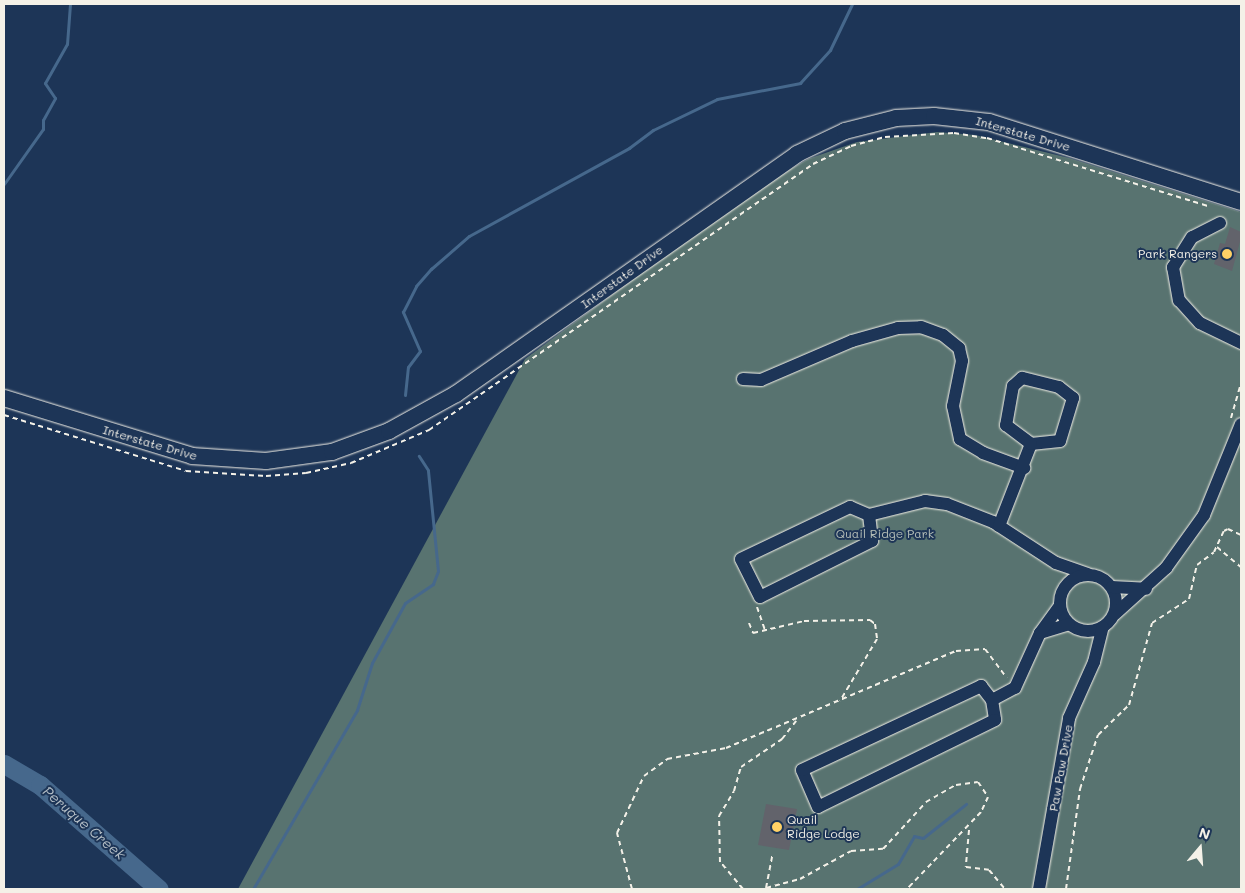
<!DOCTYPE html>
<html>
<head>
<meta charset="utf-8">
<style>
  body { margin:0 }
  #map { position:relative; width:1245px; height:893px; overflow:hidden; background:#1d3557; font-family:Mali,sans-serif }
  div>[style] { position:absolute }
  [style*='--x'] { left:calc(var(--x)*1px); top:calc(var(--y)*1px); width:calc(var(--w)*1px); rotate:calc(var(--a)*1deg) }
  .green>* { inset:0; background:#587370 }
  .stream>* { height:3px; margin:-1.5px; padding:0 1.5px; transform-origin:1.5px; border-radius:1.5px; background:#46688c }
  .river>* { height:19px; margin:-9.5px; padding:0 9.5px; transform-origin:9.5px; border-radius:9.5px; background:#46688c }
  .building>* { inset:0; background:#62636b }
  .path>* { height:2px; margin-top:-1px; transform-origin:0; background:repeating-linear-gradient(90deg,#f4f1e8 0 5px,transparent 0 9px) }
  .roads { filter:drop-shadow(0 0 1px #f4f1e8) drop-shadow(0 0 1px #f4f1e8) }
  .minor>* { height:12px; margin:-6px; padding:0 6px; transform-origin:6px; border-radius:6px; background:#1d3557 }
  .minor>.ring { margin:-6px; padding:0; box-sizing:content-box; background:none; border:12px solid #1d3557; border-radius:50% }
  .major>* { height:16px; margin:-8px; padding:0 8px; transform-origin:8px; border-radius:8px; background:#1d3557 }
  .dots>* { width:14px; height:14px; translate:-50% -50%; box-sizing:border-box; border:2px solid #1d3557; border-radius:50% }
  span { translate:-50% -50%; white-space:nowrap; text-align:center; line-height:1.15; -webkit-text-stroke:4px #1d3557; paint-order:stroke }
  .street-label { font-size:12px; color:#f4f1e8 }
  .poi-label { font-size:12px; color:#f4f1e8 }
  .right { translate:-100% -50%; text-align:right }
  .left { translate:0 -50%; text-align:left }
  .park-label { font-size:12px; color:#b6bfb8 }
  .water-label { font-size:14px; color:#b7c1c8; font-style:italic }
  .frame { position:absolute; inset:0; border:5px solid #f4f1e8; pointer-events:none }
  .north { position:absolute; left:1175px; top:823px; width:50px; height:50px; -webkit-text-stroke:4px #1d3557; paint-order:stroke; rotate:18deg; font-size:14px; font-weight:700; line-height:20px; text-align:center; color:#f4f1e8 }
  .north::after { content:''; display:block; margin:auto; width:18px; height:22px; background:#f4f1e8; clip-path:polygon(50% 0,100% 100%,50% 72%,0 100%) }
</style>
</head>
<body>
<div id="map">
  <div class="green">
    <i style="clip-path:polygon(937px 132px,975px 135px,1069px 158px,1241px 212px,1241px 889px,238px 889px,525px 359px,751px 192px,808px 159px,857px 142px)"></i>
  </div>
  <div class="stream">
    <i style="--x:4;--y:184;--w:67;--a:-54.7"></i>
    <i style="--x:43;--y:129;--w:9;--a:-90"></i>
    <i style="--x:43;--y:120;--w:25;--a:-61"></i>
    <i style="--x:55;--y:98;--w:18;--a:-124"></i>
    <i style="--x:45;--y:83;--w:45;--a:-60.6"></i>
    <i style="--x:67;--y:44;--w:40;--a:-85.7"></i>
    <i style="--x:405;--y:395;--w:28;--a:-84"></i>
    <i style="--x:408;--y:367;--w:20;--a:-53"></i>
    <i style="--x:420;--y:351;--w:43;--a:-113.6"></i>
    <i style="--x:403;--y:312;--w:29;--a:-63"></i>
    <i style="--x:416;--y:286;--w:23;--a:-49"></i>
    <i style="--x:431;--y:269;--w:50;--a:-41"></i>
    <i style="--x:469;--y:236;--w:183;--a:-28.8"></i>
    <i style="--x:629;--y:148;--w:30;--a:-37"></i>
    <i style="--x:653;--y:130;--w:71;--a:-25.8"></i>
    <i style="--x:717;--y:99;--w:85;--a:-10.9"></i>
    <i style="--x:800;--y:83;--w:45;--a:-47.7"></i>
    <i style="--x:830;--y:50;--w:51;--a:-64.4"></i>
    <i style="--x:253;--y:889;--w:207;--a:-59.8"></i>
    <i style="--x:357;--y:710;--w:49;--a:-72.3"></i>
    <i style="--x:372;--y:663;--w:68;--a:-61.2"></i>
    <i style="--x:405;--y:603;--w:34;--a:-34"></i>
    <i style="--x:433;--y:584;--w:14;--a:-69"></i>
    <i style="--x:438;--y:571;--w:101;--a:-95.7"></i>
    <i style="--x:428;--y:470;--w:17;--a:-123"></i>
    <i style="--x:857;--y:889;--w:48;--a:-31.4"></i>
    <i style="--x:898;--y:864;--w:32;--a:-60"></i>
    <i style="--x:914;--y:836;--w:9;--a:13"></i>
    <i style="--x:923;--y:838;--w:55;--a:-38.3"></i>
  </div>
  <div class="river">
    <i style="--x:4;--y:764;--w:42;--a:30.3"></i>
    <i style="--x:40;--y:785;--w:158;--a:41.2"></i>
  </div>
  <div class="building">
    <i style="clip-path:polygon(1230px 227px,1241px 232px,1241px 238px,1232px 271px,1214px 264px,1220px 243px,1225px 244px)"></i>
    <i style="clip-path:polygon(766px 804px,797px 809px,789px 850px,758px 845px)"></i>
  </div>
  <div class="path">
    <i style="--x:4;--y:415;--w:190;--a:17.1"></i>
    <i style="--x:186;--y:471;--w:80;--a:3.6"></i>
    <i style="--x:266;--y:476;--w:40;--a:-4.3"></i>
    <i style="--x:306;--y:473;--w:46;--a:-12.5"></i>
    <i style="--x:351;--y:463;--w:85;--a:-22.9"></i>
    <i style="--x:429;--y:430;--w:467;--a:-34.7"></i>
    <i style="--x:813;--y:164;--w:42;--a:-25.3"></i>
    <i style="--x:851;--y:146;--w:35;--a:-15"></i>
    <i style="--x:885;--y:137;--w:69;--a:-3.3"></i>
    <i style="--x:954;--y:133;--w:33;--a:9"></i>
    <i style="--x:987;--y:138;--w:231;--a:17.1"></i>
    <i style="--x:1231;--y:418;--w:35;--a:-74"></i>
    <i style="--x:1217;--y:547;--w:31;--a:40"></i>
    <i style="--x:757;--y:607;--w:24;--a:71"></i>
    <i style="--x:749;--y:623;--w:11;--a:68"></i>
    <i style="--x:753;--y:633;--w:52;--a:-13.2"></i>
    <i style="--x:804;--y:621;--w:66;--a:-0.9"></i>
    <i style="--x:870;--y:620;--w:6;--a:39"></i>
    <i style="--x:875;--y:624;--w:15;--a:82"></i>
    <i style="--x:877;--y:639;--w:72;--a:120.8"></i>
    <i style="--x:969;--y:830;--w:37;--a:95"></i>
    <i style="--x:966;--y:867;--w:23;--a:7"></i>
    <i style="--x:989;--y:870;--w:25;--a:50"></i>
    <i style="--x:766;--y:888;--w:35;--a:-15"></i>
    <i style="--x:800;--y:879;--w:58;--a:-28.8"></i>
    <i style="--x:851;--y:851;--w:32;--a:-4"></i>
    <i style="--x:883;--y:849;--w:64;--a:-47.5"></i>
    <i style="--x:926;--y:802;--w:34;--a:-30"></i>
    <i style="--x:956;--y:785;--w:22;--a:-8"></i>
    <i style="--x:978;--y:782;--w:18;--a:56"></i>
    <i style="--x:988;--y:797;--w:17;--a:115"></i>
    <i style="--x:981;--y:812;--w:107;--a:133.9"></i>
    <i style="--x:766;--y:888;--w:33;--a:-79"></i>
    <i style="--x:632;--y:889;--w:58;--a:-105"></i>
    <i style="--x:617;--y:833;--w:63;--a:-64.7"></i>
    <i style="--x:644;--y:776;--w:29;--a:-36"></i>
    <i style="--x:667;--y:759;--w:60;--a:-10.6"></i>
    <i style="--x:726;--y:748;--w:250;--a:-22.9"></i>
    <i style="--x:956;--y:651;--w:29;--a:-4"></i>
    <i style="--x:985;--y:649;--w:36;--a:53"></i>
    <i style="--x:743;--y:889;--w:35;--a:-130"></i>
    <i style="--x:720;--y:862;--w:46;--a:-91.2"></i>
    <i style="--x:719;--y:816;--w:29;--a:-59"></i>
    <i style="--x:734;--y:791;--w:25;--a:-74"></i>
    <i style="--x:741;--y:767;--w:50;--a:-34.3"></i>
    <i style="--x:782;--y:739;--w:23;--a:-52"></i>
    <i style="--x:1066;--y:889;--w:101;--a:-82"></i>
    <i style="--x:1080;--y:789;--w:57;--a:-71.6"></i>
    <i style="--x:1098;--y:735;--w:43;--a:-44.1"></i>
    <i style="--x:1129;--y:705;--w:85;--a:-74.3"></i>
    <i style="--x:1152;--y:623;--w:44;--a:-33"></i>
    <i style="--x:1189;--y:599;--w:35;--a:-77"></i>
    <i style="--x:1197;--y:565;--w:21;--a:-37"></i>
    <i style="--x:1214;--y:552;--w:23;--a:-65"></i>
    <i style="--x:1224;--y:531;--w:4;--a:-27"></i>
    <i style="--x:1228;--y:529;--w:14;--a:25"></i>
  </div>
  <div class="roads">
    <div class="minor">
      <i style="--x:1220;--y:223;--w:31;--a:153"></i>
      <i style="--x:1192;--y:237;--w:36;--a:122"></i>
      <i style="--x:1173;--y:267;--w:34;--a:80"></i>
      <i style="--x:1179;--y:300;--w:31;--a:48"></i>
      <i style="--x:1200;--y:323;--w:46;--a:26"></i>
      <i style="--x:743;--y:379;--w:18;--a:3"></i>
      <i style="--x:761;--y:380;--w:99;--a:-23.2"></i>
      <i style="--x:852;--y:341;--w:48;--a:-15.8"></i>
      <i style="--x:898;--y:328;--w:23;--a:-2"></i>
      <i style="--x:921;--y:327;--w:23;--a:20"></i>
      <i style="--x:943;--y:335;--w:21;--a:39"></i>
      <i style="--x:959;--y:348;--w:13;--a:77"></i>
      <i style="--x:962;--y:361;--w:46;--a:101.3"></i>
      <i style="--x:953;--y:406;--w:34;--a:78"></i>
      <i style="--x:960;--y:439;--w:27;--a:31"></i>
      <i style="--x:983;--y:453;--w:44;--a:20.1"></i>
      <i style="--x:850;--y:507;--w:21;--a:23"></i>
      <i style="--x:869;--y:515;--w:26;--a:83"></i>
      <i style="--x:872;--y:541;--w:125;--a:153.4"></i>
      <i style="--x:760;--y:597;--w:42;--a:-116.6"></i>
      <i style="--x:741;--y:559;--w:121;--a:-25.5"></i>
      <i style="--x:869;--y:515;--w:58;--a:-14"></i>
      <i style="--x:925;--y:501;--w:22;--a:8"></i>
      <i style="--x:947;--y:504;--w:49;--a:21.4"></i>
      <i style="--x:993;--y:522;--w:75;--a:33.1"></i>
      <i style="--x:1056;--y:563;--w:34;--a:19"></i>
      <i style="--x:999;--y:526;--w:88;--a:-68.7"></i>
      <i style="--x:1031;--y:444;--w:29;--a:-6"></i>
      <i style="--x:1060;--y:441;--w:45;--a:-73.2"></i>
      <i style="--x:1073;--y:398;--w:18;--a:-142"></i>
      <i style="--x:1059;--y:387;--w:38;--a:-166"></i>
      <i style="--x:1022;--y:378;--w:12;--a:138"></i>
      <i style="--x:1013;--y:386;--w:40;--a:100"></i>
      <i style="--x:1006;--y:425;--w:31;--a:37"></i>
      <i class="ring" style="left:1060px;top:575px;width:44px;height:44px"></i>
      <i style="--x:1112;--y:587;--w:34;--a:3"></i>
      <i style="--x:1115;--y:614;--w:69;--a:-42"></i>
      <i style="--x:1166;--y:568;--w:65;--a:-54.4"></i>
      <i style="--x:1204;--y:515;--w:98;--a:-67.9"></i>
      <i style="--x:1040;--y:633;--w:30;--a:-17"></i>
      <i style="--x:981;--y:686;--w:18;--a:52"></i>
      <i style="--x:992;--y:700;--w:20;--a:81"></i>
      <i style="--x:995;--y:720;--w:197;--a:153.8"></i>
      <i style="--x:818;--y:807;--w:40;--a:-113.4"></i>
      <i style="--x:802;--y:770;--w:198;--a:-25.1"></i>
      <i style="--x:992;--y:700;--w:26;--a:-28"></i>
      <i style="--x:1015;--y:688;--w:60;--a:-65.6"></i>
      <i style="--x:1040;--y:633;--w:34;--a:-54"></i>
      <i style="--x:1039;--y:889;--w:174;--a:-80"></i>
      <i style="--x:1069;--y:718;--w:61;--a:-65.9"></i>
      <i style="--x:1094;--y:662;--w:36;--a:-76"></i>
    </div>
    <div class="major">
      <i style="--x:4;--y:398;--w:197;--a:17.1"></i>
      <i style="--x:192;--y:456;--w:74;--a:3.9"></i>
      <i style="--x:266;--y:461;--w:67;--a:-7.8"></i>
      <i style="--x:332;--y:452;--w:61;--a:-20.2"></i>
      <i style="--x:389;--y:431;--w:77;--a:-28.9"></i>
      <i style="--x:456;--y:394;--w:417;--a:-35.1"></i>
      <i style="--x:797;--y:154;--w:53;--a:-25.6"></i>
      <i style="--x:845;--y:131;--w:53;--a:-14.3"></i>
      <i style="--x:896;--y:118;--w:38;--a:-3"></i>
      <i style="--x:934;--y:116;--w:55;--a:6.2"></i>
      <i style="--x:989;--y:122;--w:264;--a:17.6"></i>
    </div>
  </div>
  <div class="dots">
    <i style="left:1227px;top:254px;background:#ffd166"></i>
    <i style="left:777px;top:827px;background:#ffd166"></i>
  </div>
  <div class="street-label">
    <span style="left:1023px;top:134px;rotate:16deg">Interstate Drive</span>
    <span style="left:622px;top:277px;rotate:-36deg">Interstate Drive</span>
    <span style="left:150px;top:443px;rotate:16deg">Interstate Drive</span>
    <span style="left:1061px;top:768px;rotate:-80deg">Paw Paw Drive</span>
  </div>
  <div class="poi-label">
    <span class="right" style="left:1217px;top:254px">Park Rangers</span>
    <span class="left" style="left:787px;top:827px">Quail<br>Ridge Lodge</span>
  </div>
  <div class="park-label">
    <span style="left:885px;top:534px">Quail Ridge Park</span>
  </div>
  <div class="water-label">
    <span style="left:84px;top:823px;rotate:41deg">Peruque Creek</span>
  </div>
  <div class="frame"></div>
  <div class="north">N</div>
</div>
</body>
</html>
